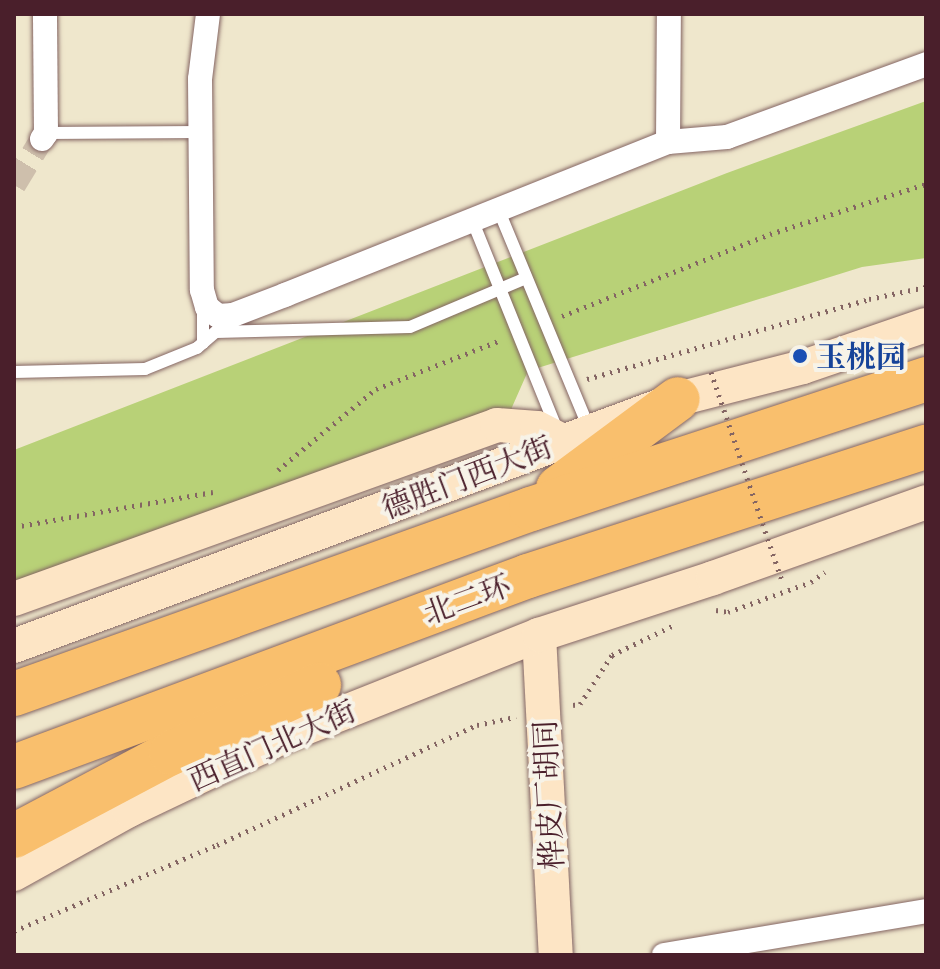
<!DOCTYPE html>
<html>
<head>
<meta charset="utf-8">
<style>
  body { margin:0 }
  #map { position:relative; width:940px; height:969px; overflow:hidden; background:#efe7cc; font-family:"Gentium Book Plus","Noto Serif SC",serif }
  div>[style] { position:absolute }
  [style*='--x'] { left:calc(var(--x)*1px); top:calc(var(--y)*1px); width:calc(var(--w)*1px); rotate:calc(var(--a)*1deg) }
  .green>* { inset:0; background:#b8d177 }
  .street-tunnel>* { height:24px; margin-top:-12px; transform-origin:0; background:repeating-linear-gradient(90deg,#cebfac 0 24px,transparent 0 36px) }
  .path>* { height:5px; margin-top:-2.5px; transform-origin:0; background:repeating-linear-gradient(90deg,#846563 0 2px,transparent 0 8px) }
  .roads { filter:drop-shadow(0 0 2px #846563) drop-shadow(0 0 2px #846563) }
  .lane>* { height:12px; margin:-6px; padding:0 6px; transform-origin:6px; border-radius:6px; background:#fff }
  .street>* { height:24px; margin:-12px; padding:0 12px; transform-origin:12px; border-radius:12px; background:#fff }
  .secondary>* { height:34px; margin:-17px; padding:0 17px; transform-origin:17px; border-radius:17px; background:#fde5c5 }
  .highway>* { height:44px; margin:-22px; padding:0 22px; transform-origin:22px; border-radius:22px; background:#f9bf6d }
  .path-bridge>* { height:5px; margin-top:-2.5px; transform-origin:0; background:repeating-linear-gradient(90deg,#846563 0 2px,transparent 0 8px) }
  .dots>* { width:22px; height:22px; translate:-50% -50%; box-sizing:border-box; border:4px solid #f7f3e8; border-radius:50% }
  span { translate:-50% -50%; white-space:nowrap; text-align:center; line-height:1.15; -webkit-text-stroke:8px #f7f3e8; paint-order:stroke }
  .transit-label { font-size:30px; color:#164399; font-weight:700 }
  .left { translate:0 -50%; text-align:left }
  .street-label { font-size:30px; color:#4a1f2b }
  .frame { position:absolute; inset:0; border:16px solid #4a1f2b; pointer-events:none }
</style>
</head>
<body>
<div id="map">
  <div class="green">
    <i style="clip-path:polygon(926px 101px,926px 258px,862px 267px,528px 371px,509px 414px,14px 586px,14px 450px,727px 173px)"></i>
  </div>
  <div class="street-tunnel">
    <i style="--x:14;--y:185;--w:54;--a:-58.7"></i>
  </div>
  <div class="path">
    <i style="--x:562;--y:316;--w:224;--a:-21.5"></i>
    <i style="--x:770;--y:234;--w:164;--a:-17.8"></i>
    <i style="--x:587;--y:379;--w:293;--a:-15.8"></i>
    <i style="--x:869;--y:299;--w:58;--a:-11.9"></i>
    <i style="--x:278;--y:470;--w:127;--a:-39.6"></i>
    <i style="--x:376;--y:389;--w:134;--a:-21.4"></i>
    <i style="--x:14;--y:527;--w:202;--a:-10"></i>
    <i style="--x:716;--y:610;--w:12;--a:9"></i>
    <i style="--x:728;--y:612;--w:88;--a:-19.9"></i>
    <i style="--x:811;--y:582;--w:17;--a:-36"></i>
    <i style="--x:573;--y:705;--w:7;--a:-8"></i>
    <i style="--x:580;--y:704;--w:59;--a:-56.9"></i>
    <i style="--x:612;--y:655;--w:69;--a:-25.8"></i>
    <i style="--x:14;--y:931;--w:220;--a:-23"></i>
    <i style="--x:217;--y:845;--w:286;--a:-24.8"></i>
    <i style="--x:477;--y:725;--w:40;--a:-12"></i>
  </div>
  <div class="roads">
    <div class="lane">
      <i style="--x:46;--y:133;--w:154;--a:-0.4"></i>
      <i style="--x:499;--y:211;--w:238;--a:67.5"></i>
      <i style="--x:473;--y:222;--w:224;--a:68"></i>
      <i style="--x:203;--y:303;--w:40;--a:90"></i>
      <i style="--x:216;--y:332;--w:194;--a:-1.5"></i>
      <i style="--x:410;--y:327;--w:126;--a:-22.9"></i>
      <i style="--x:14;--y:372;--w:131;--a:-1.3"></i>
      <i style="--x:145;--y:369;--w:56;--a:-22"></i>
      <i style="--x:197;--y:348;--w:33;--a:-41"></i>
    </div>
    <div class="street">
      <i style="--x:208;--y:14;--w:65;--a:97"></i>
      <i style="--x:200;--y:79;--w:211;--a:89.5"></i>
      <i style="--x:202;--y:290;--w:18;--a:74"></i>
      <i style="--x:207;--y:307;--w:14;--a:39"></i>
      <i style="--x:218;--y:316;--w:15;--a:-4"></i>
      <i style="--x:233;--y:315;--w:56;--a:-21"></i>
      <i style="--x:285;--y:295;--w:412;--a:-21.8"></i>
      <i style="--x:668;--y:142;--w:128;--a:-89.6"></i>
      <i style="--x:42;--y:139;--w:7;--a:-56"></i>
      <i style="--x:46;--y:133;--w:119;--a:-90.5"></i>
      <i style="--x:668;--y:142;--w:59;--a:-4.8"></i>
      <i style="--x:727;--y:137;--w:212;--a:-20.1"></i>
      <i style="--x:664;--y:955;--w:266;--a:-9.5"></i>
    </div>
    <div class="secondary">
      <i style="--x:14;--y:599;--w:513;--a:-19.81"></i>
      <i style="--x:497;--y:425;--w:40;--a:4.3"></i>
      <i style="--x:537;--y:428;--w:28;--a:27"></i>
      <i style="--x:539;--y:635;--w:320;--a:87"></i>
      <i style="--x:14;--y:646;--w:708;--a:-20.4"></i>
      <i style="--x:678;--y:399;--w:129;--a:-14.4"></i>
      <i style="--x:803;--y:367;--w:130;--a:-18.9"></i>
      <i style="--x:14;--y:874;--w:132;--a:-29.1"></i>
      <i style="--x:129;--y:810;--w:167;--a:-25.5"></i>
      <i style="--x:280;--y:738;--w:279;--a:-21.7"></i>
      <i style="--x:539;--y:635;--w:183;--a:-18.1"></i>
      <i style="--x:713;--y:578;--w:226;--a:-19.6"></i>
    </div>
    <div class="highway">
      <i style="--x:558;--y:488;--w:149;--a:-36.6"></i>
      <i style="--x:14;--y:694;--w:549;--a:-19.69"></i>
      <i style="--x:531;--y:509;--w:416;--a:-18.2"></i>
      <i style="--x:14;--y:767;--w:548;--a:-20.38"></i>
      <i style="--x:528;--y:576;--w:418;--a:-18"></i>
      <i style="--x:14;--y:836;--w:178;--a:-27.9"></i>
      <i style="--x:171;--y:753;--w:163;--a:-24.7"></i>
    </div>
  </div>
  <div class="path-bridge">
    <i style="--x:711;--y:372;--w:221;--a:71.2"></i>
  </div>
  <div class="dots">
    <i style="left:800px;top:356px;background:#1a4fb4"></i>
  </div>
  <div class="transit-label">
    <span class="left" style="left:816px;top:356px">玉桃园</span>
  </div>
  <div class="street-label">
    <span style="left:467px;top:477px;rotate:-21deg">德胜门西大街</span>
    <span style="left:467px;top:599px;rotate:-20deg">北二环</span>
    <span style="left:272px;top:745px;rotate:-24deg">西直门北大街</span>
    <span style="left:548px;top:795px;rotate:-93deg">桦皮厂胡同</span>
  </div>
  <div class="frame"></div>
</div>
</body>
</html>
